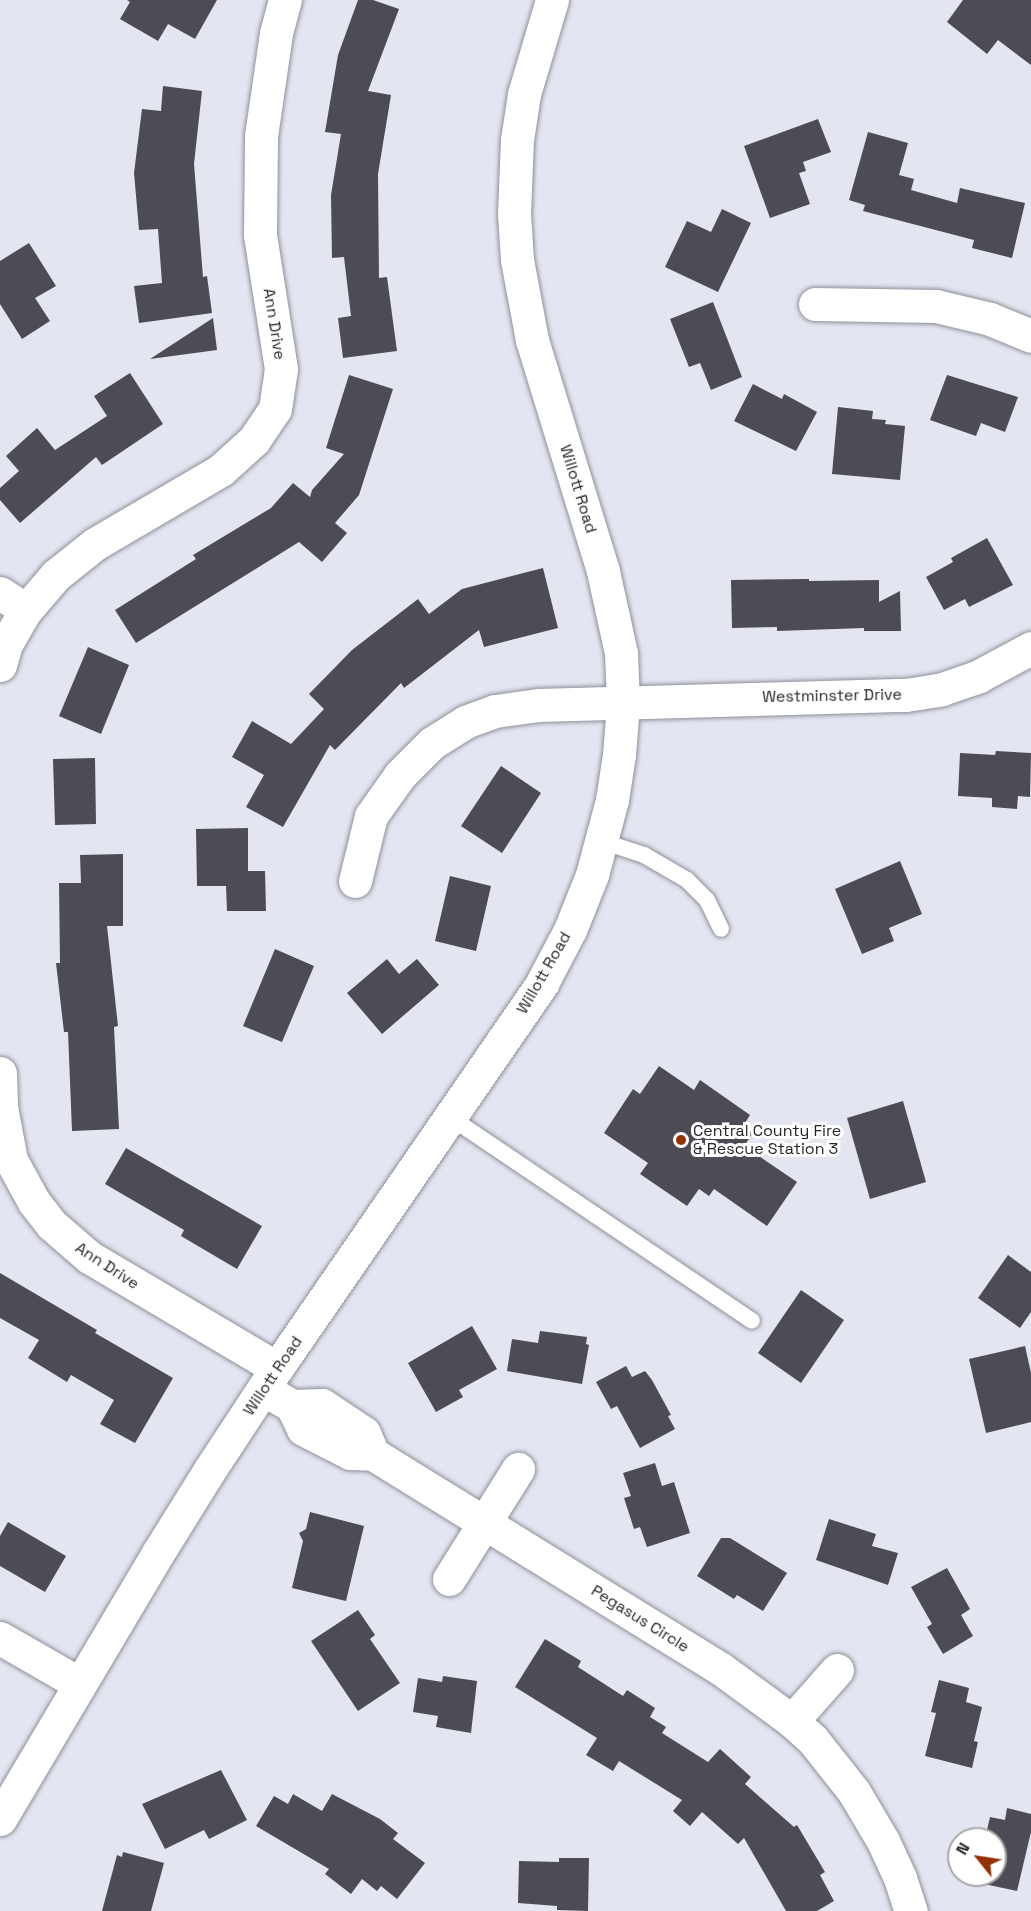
<!DOCTYPE html>
<html>
<head>
<meta charset="utf-8">
<style>
  body { margin:0 }
  #map { position:relative; width:1031px; height:1911px; overflow:hidden; background:#e3e6f0; font-family:"Space Grotesk",sans-serif }
  div>[style] { position:absolute }
  [style*='--x'] { left:calc(var(--x)*1px); top:calc(var(--y)*1px); width:calc(var(--w)*1px); rotate:calc(var(--a)*1deg) }
  .building>* { inset:0; background:#4d4b53 }
  .roads { filter:drop-shadow(0 0 2px #8e909a) drop-shadow(0 0 2px #8e909a) }
  .service>* { height:16px; margin:-8px; padding:0 8px; transform-origin:8px; border-radius:8px; background:#fff }
  .minor>* { height:33px; margin:-16.5px; padding:0 16.5px; transform-origin:16.5px; border-radius:16.5px; background:#fff }
  .secondary>* { height:33px; margin:-16.5px; padding:0 16.5px; transform-origin:16.5px; border-radius:16.5px; background:#fff }
  .dots>* { width:16px; height:16px; translate:-50% -50%; box-sizing:border-box; border:3px solid #fff; border-radius:50% }
  span { translate:-50% -50%; white-space:nowrap; text-align:center; line-height:1.15; -webkit-text-stroke:6px #fff; paint-order:stroke }
  .street-label { font-size:16px; color:#242529 }
  .poi-label { font-size:16px; color:#242529 }
  .left { translate:0 -50%; text-align:left }
  .north { position:absolute; left:947px; top:1827px; width:60px; height:60px; box-sizing:border-box; background:#fff; border:2px solid #a7a8a9; border-radius:50%; rotate:300deg; font-size:16px; font-weight:700; line-height:24px; text-align:center; color:#242529 }
  .north::after { content:''; display:block; margin:auto; width:21px; height:27px; background:#953100; clip-path:polygon(50% 0,100% 100%,50% 72%,0 100%) }
</style>
</head>
<body>
<div id="map">
  <div class="building">
    <i style="clip-path:polygon(127px 0,217px 0,195px 39px,168px 24px,158px 41px,120px 19px,130px 2px)"></i>
    <i style="clip-path:polygon(358px 0,373px 0,399px 9px,368px 91px,391px 95px,378px 174px,379px 278px,387px 277px,397px 351px,343px 358px,338px 318px,351px 316px,344px 257px,332px 258px,331px 195px,341px 134px,325px 132px,338px 55px)"></i>
    <i style="clip-path:polygon(963px 0,1031px 0,1031px 65px,998px 40px,987px 54px,947px 22px)"></i>
    <i style="clip-path:polygon(163px 86px,202px 91px,194px 164px,203px 277px,207px 276px,212px 313px,139px 323px,134px 286px,162px 283px,158px 229px,139px 230px,134px 173px,142px 109px,161px 111px)"></i>
    <i style="clip-path:polygon(818px 119px,831px 152px,803px 162px,806px 171px,799px 173px,810px 204px,770px 218px,744px 146px)"></i>
    <i style="clip-path:polygon(868px 132px,908px 143px,899px 175px,914px 179px,911px 190px,957px 203px,960px 188px,1025px 203px,1012px 258px,972px 248px,974px 240px,863px 211px,865px 205px,849px 200px)"></i>
    <i style="clip-path:polygon(722px 209px,751px 223px,718px 292px,665px 267px,687px 221px,711px 232px)"></i>
    <i style="clip-path:polygon(29px 243px,56px 286px,35px 298px,50px 321px,22px 339px,0 304px,0 261px)"></i>
    <i style="clip-path:polygon(713px 302px,742px 377px,711px 390px,700px 363px,689px 367px,670px 319px)"></i>
    <i style="clip-path:polygon(213px 318px,217px 350px,150px 359px)"></i>
    <i style="clip-path:polygon(130px 373px,163px 424px,102px 465px,96px 457px,20px 523px,0 500px,0 488px,19px 471px,6px 456px,37px 428px,55px 450px,107px 416px,94px 396px)"></i>
    <i style="clip-path:polygon(349px 375px,393px 389px,359px 495px,335px 523px,347px 533px,322px 562px,299px 542px,136px 643px,115px 610px,196px 559px,193px 555px,271px 508px,293px 483px,310px 497px,312px 490px,344px 454px,326px 448px)"></i>
    <i style="clip-path:polygon(947px 375px,1018px 397px,1005px 432px,981px 423px,976px 436px,930px 420px)"></i>
    <i style="clip-path:polygon(753px 384px,782px 399px,784px 394px,817px 412px,796px 451px,734px 421px)"></i>
    <i style="clip-path:polygon(838px 407px,873px 411px,872px 419px,886px 420px,885px 424px,905px 426px,900px 480px,832px 474px)"></i>
    <i style="clip-path:polygon(987px 538px,1013px 585px,969px 607px,965px 599px,944px 610px,926px 577px,953px 562px,951px 558px)"></i>
    <i style="clip-path:polygon(543px 568px,558px 628px,484px 647px,479px 630px,404px 688px,401px 683px,335px 750px,330px 745px,283px 827px,246px 807px,264px 775px,232px 757px,252px 721px,291px 744px,324px 709px,309px 694px,352px 650px,418px 599px,429px 614px,462px 589px)"></i>
    <i style="clip-path:polygon(809px 579px,809px 581px,879px 580px,879px 602px,900px 591px,901px 631px,864px 631px,864px 628px,777px 631px,777px 627px,732px 628px,731px 580px)"></i>
    <i style="clip-path:polygon(88px 647px,129px 665px,101px 734px,59px 716px)"></i>
    <i style="clip-path:polygon(996px 751px,1031px 753px,1030px 797px,1018px 796px,1017px 809px,992px 807px,992px 798px,958px 796px,960px 753px,995px 755px)"></i>
    <i style="clip-path:polygon(95px 758px,96px 824px,55px 825px,53px 759px)"></i>
    <i style="clip-path:polygon(501px 766px,541px 793px,502px 853px,461px 826px)"></i>
    <i style="clip-path:polygon(248px 828px,248px 871px,265px 871px,266px 911px,227px 911px,226px 886px,197px 886px,196px 829px)"></i>
    <i style="clip-path:polygon(123px 854px,123px 926px,107px 926px,118px 1026px,114px 1027px,119px 1129px,72px 1131px,68px 1032px,64px 1032px,56px 963px,60px 963px,59px 883px,81px 883px,80px 855px)"></i>
    <i style="clip-path:polygon(900px 861px,922px 914px,889px 928px,894px 941px,862px 954px,835px 889px)"></i>
    <i style="clip-path:polygon(450px 876px,491px 886px,476px 951px,435px 941px)"></i>
    <i style="clip-path:polygon(275px 949px,314px 966px,282px 1042px,243px 1026px)"></i>
    <i style="clip-path:polygon(387px 959px,399px 974px,417px 959px,439px 985px,382px 1034px,347px 993px)"></i>
    <i style="clip-path:polygon(659px 1066px,694px 1090px,700px 1080px,750px 1115px,743px 1126px,753px 1133px,744px 1146px,797px 1182px,767px 1226px,714px 1189px,709px 1196px,699px 1189px,687px 1206px,640px 1174px,648px 1163px,604px 1133px,633px 1089px,640px 1094px)"></i>
    <i style="clip-path:polygon(903px 1101px,926px 1182px,870px 1199px,847px 1118px)"></i>
    <i style="clip-path:polygon(126px 1148px,262px 1226px,237px 1269px,181px 1236px,184px 1230px,105px 1184px)"></i>
    <i style="clip-path:polygon(1008px 1255px,1031px 1272px,1031px 1312px,1020px 1328px,978px 1298px)"></i>
    <i style="clip-path:polygon(0 1273px,97px 1330px,95px 1333px,173px 1378px,135px 1443px,100px 1424px,114px 1400px,71px 1375px,67px 1382px,28px 1358px,39px 1340px,0 1318px)"></i>
    <i style="clip-path:polygon(801px 1290px,844px 1320px,801px 1383px,758px 1353px)"></i>
    <i style="clip-path:polygon(472px 1326px,497px 1369px,459px 1390px,463px 1397px,436px 1412px,408px 1363px)"></i>
    <i style="clip-path:polygon(540px 1331px,587px 1337px,586px 1344px,589px 1345px,582px 1384px,507px 1371px,512px 1339px,538px 1343px)"></i>
    <i style="clip-path:polygon(1025px 1346px,1031px 1373px,1031px 1422px,986px 1433px,969px 1359px)"></i>
    <i style="clip-path:polygon(626px 1366px,632px 1377px,645px 1371px,652px 1380px,671px 1415px,668px 1416px,675px 1429px,640px 1448px,617px 1406px,611px 1409px,596px 1382px)"></i>
    <i style="clip-path:polygon(655px 1463px,662px 1486px,674px 1482px,690px 1533px,647px 1547px,640px 1527px,634px 1529px,624px 1498px,631px 1496px,623px 1473px)"></i>
    <i style="clip-path:polygon(310px 1512px,364px 1526px,346px 1601px,292px 1588px,303px 1541px,299px 1533px,306px 1529px)"></i>
    <i style="clip-path:polygon(829px 1519px,876px 1534px,872px 1546px,898px 1553px,888px 1585px,816px 1560px)"></i>
    <i style="clip-path:polygon(8px 1522px,66px 1556px,45px 1592px,0 1566px,0 1536px)"></i>
    <i style="clip-path:polygon(721px 1538px,730px 1538px,787px 1573px,763px 1611px,737px 1595px,734px 1599px,697px 1576px)"></i>
    <i style="clip-path:polygon(947px 1568px,970px 1609px,961px 1615px,973px 1636px,943px 1654px,927px 1627px,932px 1624px,911px 1587px)"></i>
    <i style="clip-path:polygon(358px 1610px,375px 1635px,370px 1639px,400px 1683px,358px 1711px,311px 1641px)"></i>
    <i style="clip-path:polygon(545px 1639px,581px 1661px,578px 1667px,623px 1696px,627px 1690px,655px 1708px,650px 1717px,666px 1727px,662px 1733px,708px 1762px,720px 1749px,751px 1777px,745px 1784px,794px 1827px,797px 1825px,825px 1872px,820px 1875px,834px 1901px,817px 1911px,786px 1911px,744px 1838px,738px 1844px,702px 1812px,690px 1826px,673px 1811px,682px 1800px,619px 1761px,613px 1771px,586px 1755px,597px 1738px,515px 1687px)"></i>
    <i style="clip-path:polygon(443px 1676px,477px 1681px,471px 1733px,436px 1727px,438px 1716px,413px 1712px,418px 1678px,442px 1682px)"></i>
    <i style="clip-path:polygon(939px 1680px,969px 1688px,966px 1702px,982px 1707px,974px 1741px,978px 1742px,972px 1768px,925px 1756px,936px 1713px,931px 1712px)"></i>
    <i style="clip-path:polygon(221px 1770px,247px 1820px,209px 1839px,204px 1830px,165px 1849px,142px 1804px)"></i>
    <i style="clip-path:polygon(293px 1794px,322px 1811px,332px 1794px,380px 1819px,398px 1833px,393px 1839px,425px 1863px,397px 1899px,381px 1886px,377px 1891px,362px 1879px,351px 1894px,325px 1874px,329px 1869px,256px 1826px,274px 1796px,288px 1804px)"></i>
    <i style="clip-path:polygon(1007px 1808px,1031px 1814px,1031px 1832px,1017px 1891px,975px 1882px,977px 1875px,995px 1875px,995px 1839px,985px 1839px,990px 1817px,1005px 1820px)"></i>
    <i style="clip-path:polygon(123px 1852px,164px 1863px,151px 1911px,102px 1911px,117px 1855px,122px 1857px)"></i>
    <i style="clip-path:polygon(559px 1858px,589px 1858px,588px 1911px,557px 1910px,557px 1906px,518px 1903px,519px 1861px,559px 1862px)"></i>
  </div>
  <div class="roads">
    <div class="service">
      <i style="--x:601;--y:841;--w:45;--a:18"></i>
      <i style="--x:644;--y:855;--w:50;--a:30.2"></i>
      <i style="--x:687;--y:880;--w:28;--a:45"></i>
      <i style="--x:707;--y:900;--w:32;--a:64"></i>
      <i style="--x:450;--y:1117;--w:364;--a:34"></i>
    </div>
    <div class="minor">
      <i style="--x:815;--y:304;--w:121;--a:0.9"></i>
      <i style="--x:936;--y:306;--w:56;--a:13.5"></i>
      <i style="--x:990;--y:319;--w:44;--a:22.5"></i>
      <i style="--x:0;--y:593;--w:31;--a:33"></i>
      <i style="--x:0;--y:665;--w:22;--a:-74"></i>
      <i style="--x:6;--y:644;--w:39;--a:-60"></i>
      <i style="--x:26;--y:610;--w:46;--a:-49.4"></i>
      <i style="--x:56;--y:575;--w:50;--a:-38.5"></i>
      <i style="--x:95;--y:544;--w:146;--a:-30.4"></i>
      <i style="--x:221;--y:470;--w:45;--a:-42.3"></i>
      <i style="--x:254;--y:440;--w:37;--a:-56"></i>
      <i style="--x:275;--y:409;--w:40;--a:-81.5"></i>
      <i style="--x:281;--y:369;--w:136;--a:-98.9"></i>
      <i style="--x:260;--y:235;--w:99;--a:-89.4"></i>
      <i style="--x:261;--y:136;--w:104;--a:-81.7"></i>
      <i style="--x:276;--y:33;--w:34;--a:-75"></i>
      <i style="--x:355;--y:881;--w:67;--a:-76.2"></i>
      <i style="--x:371;--y:816;--w:50;--a:-54.7"></i>
      <i style="--x:400;--y:775;--w:45;--a:-45"></i>
      <i style="--x:432;--y:743;--w:39;--a:-32"></i>
      <i style="--x:465;--y:722;--w:32;--a:-20"></i>
      <i style="--x:495;--y:711;--w:43;--a:-7.9"></i>
      <i style="--x:538;--y:705;--w:368;--a:-1.6"></i>
      <i style="--x:906;--y:695;--w:36;--a:-9"></i>
      <i style="--x:942;--y:689;--w:39;--a:-19"></i>
      <i style="--x:979;--y:676;--w:59;--a:-28.3"></i>
      <i style="--x:0;--y:1073;--w:34;--a:88"></i>
      <i style="--x:1;--y:1107;--w:54;--a:79.3"></i>
      <i style="--x:11;--y:1160;--w:48;--a:61.3"></i>
      <i style="--x:34;--y:1202;--w:28;--a:52"></i>
      <i style="--x:51;--y:1224;--w:50;--a:41"></i>
      <i style="--x:89;--y:1257;--w:218;--a:30.6"></i>
      <i style="--x:263;--y:1389;--w:34;--a:30"></i>
      <i style="--x:292;--y:1406;--w:30;--a:-2"></i>
      <i style="--x:322;--y:1405;--w:50;--a:33.7"></i>
      <i style="--x:364;--y:1433;--w:23;--a:67"></i>
      <i style="--x:373;--y:1454;--w:409;--a:31.7"></i>
      <i style="--x:721;--y:1669;--w:88;--a:36.2"></i>
      <i style="--x:792;--y:1721;--w:28;--a:42"></i>
      <i style="--x:813;--y:1740;--w:66;--a:51.7"></i>
      <i style="--x:854;--y:1792;--w:57;--a:59.4"></i>
      <i style="--x:883;--y:1841;--w:41;--a:65.3"></i>
      <i style="--x:900;--y:1878;--w:35;--a:72"></i>
      <i style="--x:292;--y:1406;--w:25;--a:64"></i>
      <i style="--x:303;--y:1429;--w:53;--a:27.1"></i>
      <i style="--x:350;--y:1453;--w:23;--a:2"></i>
      <i style="--x:449;--y:1579;--w:130;--a:-57.9"></i>
      <i style="--x:0;--y:1638;--w:92;--a:29.9"></i>
      <i style="--x:792;--y:1721;--w:68;--a:-48.6"></i>
    </div>
    <div class="secondary">
      <i style="--x:0;--y:1819;--w:309;--a:-59.3"></i>
      <i style="--x:158;--y:1553;--w:97;--a:-58.1"></i>
      <i style="--x:209;--y:1471;--w:111;--a:-56.7"></i>
      <i style="--x:270;--y:1378;--w:480;--a:-55.4"></i>
      <i style="--x:542;--y:983;--w:60;--a:-62.2"></i>
      <i style="--x:570;--y:930;--w:59;--a:-68.2"></i>
      <i style="--x:592;--y:875;--w:78;--a:-75.1"></i>
      <i style="--x:612;--y:800;--w:46;--a:-81.2"></i>
      <i style="--x:619;--y:755;--w:51;--a:-85.5"></i>
      <i style="--x:623;--y:704;--w:51;--a:-92.2"></i>
      <i style="--x:621;--y:653;--w:84;--a:-102.4"></i>
      <i style="--x:603;--y:571;--w:242;--a:-107.1"></i>
      <i style="--x:532;--y:340;--w:81;--a:-100.6"></i>
      <i style="--x:517;--y:260;--w:46;--a:-93.7"></i>
      <i style="--x:514;--y:214;--w:74;--a:-87.7"></i>
      <i style="--x:517;--y:140;--w:47;--a:-81.3"></i>
      <i style="--x:524;--y:94;--w:98;--a:-73.4"></i>
    </div>
  </div>
  <div class="dots">
    <i style="left:681px;top:1140px;background:#953100"></i>
  </div>
  <div class="street-label">
    <span style="left:274px;top:324px;rotate:81deg">Ann Drive</span>
    <span style="left:578px;top:489px;rotate:73deg">Willott Road</span>
    <span style="left:832px;top:696px;rotate:-1deg">Westminster Drive</span>
    <span style="left:544px;top:973px;rotate:-60deg">Willott Road</span>
    <span style="left:107px;top:1266px;rotate:33deg">Ann Drive</span>
    <span style="left:273px;top:1376px;rotate:-56deg">Willott Road</span>
    <span style="left:640px;top:1619px;rotate:32deg">Pegasus Circle</span>
  </div>
  <div class="poi-label">
    <span class="left" style="left:693px;top:1140px">Central County Fire<br>&amp; Rescue Station 3</span>
  </div>
  <div class="north">N</div>
</div>
</body>
</html>
